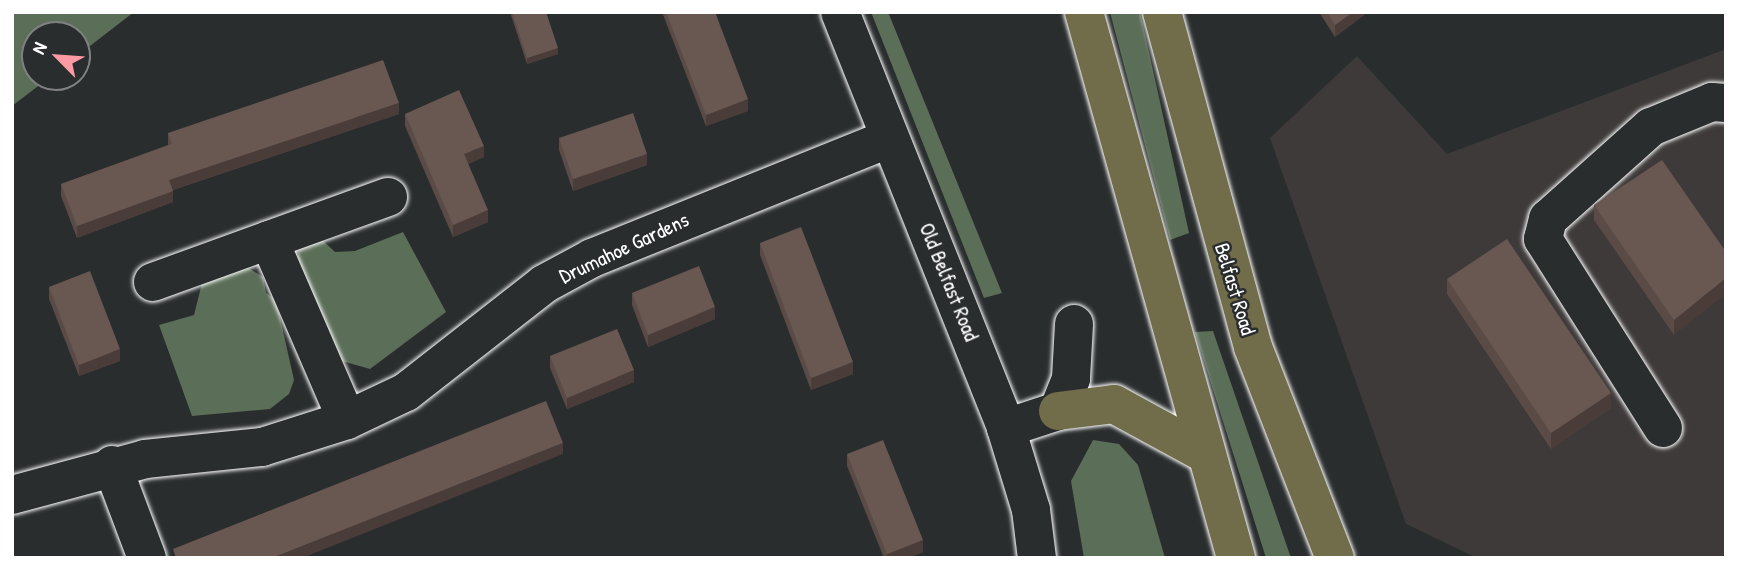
<!DOCTYPE html>
<html>
<head>
<meta charset="utf-8">
<style>
  body { margin:0 }
  #map { position:relative; width:1738px; height:570px; overflow:hidden; background:#2a2d2e; font-family:"Patrick Hand",sans-serif }
  div>[style] { position:absolute }
  [style*='--x'] { left:calc(var(--x)*1px); top:calc(var(--y)*1px); width:calc(var(--w)*1px); rotate:calc(var(--a)*1deg) }
  .built>* { inset:0; background:#3d3a39 }
  .green>* { inset:0; background:#5b6e58 }
  .roads { filter:drop-shadow(0 0 2px #fff) drop-shadow(0 0 2px #fff) }
  .minor>* { height:38px; margin:-19px; padding:0 19px; transform-origin:19px; border-radius:19px; background:#2a2d2e }
  .highway>* { height:38px; margin:-19px; padding:0 19px; transform-origin:19px; border-radius:19px; background:#716d4b }
  .wall>* { inset:0; background:#5a4b47 }
  .shaded-wall>* { inset:0; background:#4a3d39 }
  .building>* { inset:0; background:#695752 }
  span { translate:-50% -50%; white-space:nowrap; text-align:center; line-height:1.15; -webkit-text-stroke:5px #2a2d2e; paint-order:stroke }
  .street-label { font-size:21px; color:#fff }
  .frame { position:absolute; inset:0; border:14px solid #fff; pointer-events:none }
  .north { position:absolute; left:21px; top:21px; width:70px; height:70px; box-sizing:border-box; background:#2a2d2e; border:2px solid #7f8182; border-radius:50%; rotate:295deg; font-size:19px; font-weight:700; line-height:28px; text-align:center; color:#fff }
  .north::after { content:''; display:block; margin:auto; width:24px; height:32px; background:#ff9aa2; clip-path:polygon(50% 0,100% 100%,50% 72%,0 100%) }
</style>
</head>
<body>
<div id="map">
  <div class="built">
    <i style="clip-path:polygon(1726px 49px,1726px 558px,1477px 558px,1406px 524px,1270px 138px,1357px 56px,1447px 154px)"></i>
  </div>
  <div class="green">
    <i style="clip-path:polygon(12px 12px,134px 12px,77px 56px,77px 35px,35px 35px,35px 77px,50px 77px,12px 106px)"></i>
    <i style="clip-path:polygon(871px 12px,888px 12px,1002px 293px,984px 298px)"></i>
    <i style="clip-path:polygon(1110px 12px,1140px 12px,1189px 233px,1170px 240px)"></i>
    <i style="clip-path:polygon(403px 232px,446px 312px,370px 369px,335px 359px,295px 269px,301px 241px,319px 237px,335px 252px,355px 251px)"></i>
    <i style="clip-path:polygon(242px 264px,263px 277px,266px 293px,276px 300px,294px 380px,289px 394px,270px 409px,192px 416px,159px 325px,194px 315px,202px 283px)"></i>
    <i style="clip-path:polygon(1213px 331px,1291px 558px,1266px 558px,1195px 332px)"></i>
    <i style="clip-path:polygon(1093px 440px,1119px 444px,1138px 465px,1165px 558px,1084px 558px,1071px 481px)"></i>
  </div>
  <div class="roads">
    <div class="minor">
      <i style="--x:840;--y:12;--w:448;--a:68.2"></i>
      <i style="--x:1006;--y:428;--w:86;--a:73"></i>
      <i style="--x:1031;--y:510;--w:48;--a:82.9"></i>
      <i style="--x:269;--y:240;--w:196;--a:66.6"></i>
      <i style="--x:153;--y:282;--w:250;--a:-19.9"></i>
      <i style="--x:1006;--y:428;--w:55;--a:-18.1"></i>
      <i style="--x:1058;--y:411;--w:35;--a:-68"></i>
      <i style="--x:1071;--y:378;--w:54;--a:-86.8"></i>
      <i style="--x:1663;--y:428;--w:224;--a:-122.4"></i>
      <i style="--x:1543;--y:239;--w:21;--a:-76"></i>
      <i style="--x:1548;--y:219;--w:138;--a:-41.8"></i>
      <i style="--x:1651;--y:127;--w:66;--a:-22.3"></i>
      <i style="--x:1712;--y:102;--w:14;--a:4"></i>
      <i style="--x:112;--y:465;--w:99;--a:69.4"></i>
      <i style="--x:12;--y:495;--w:138;--a:-15.1"></i>
      <i style="--x:145;--y:459;--w:118;--a:-5.9"></i>
      <i style="--x:262;--y:447;--w:89;--a:-17.6"></i>
      <i style="--x:347;--y:420;--w:65;--a:-25.4"></i>
      <i style="--x:406;--y:392;--w:175;--a:-38"></i>
      <i style="--x:544;--y:284;--w:55;--a:-28.4"></i>
      <i style="--x:592;--y:258;--w:319;--a:-21.9"></i>
    </div>
    <div class="highway">
      <i style="--x:1084;--y:12;--w:567;--a:74.44"></i>
      <i style="--x:1162;--y:12;--w:347;--a:74.8"></i>
      <i style="--x:1253;--y:347;--w:226;--a:68.8"></i>
      <i style="--x:1058;--y:411;--w:56;--a:-7.1"></i>
      <i style="--x:1114;--y:404;--w:100;--a:28.6"></i>
    </div>
  </div>
  <div class="wall">
    <i style="clip-path:polygon(511px 12px,546px 12px,558px 54px,527px 64px,511px 15px)"></i>
    <i style="clip-path:polygon(662px 12px,715px 12px,748px 111px,706px 126px)"></i>
    <i style="clip-path:polygon(1319px 12px,1368px 12px,1335px 37px)"></i>
    <i style="clip-path:polygon(399px 114px,173px 190px,173px 202px,77px 238px,61px 196px,61px 184px,168px 145px,168px 133px)"></i>
    <i style="clip-path:polygon(405px 114px,484px 157px,468px 164px,488px 222px,453px 237px,405px 126px)"></i>
    <i style="clip-path:polygon(559px 138px,647px 165px,573px 191px,559px 150px)"></i>
    <i style="clip-path:polygon(1594px 205px,1726px 252px,1674px 335px,1594px 220px)"></i>
    <i style="clip-path:polygon(760px 243px,853px 374px,811px 390px,760px 255px)"></i>
    <i style="clip-path:polygon(1447px 279px,1611px 408px,1551px 449px,1447px 294px)"></i>
    <i style="clip-path:polygon(49px 287px,120px 361px,79px 376px,49px 299px)"></i>
    <i style="clip-path:polygon(632px 293px,715px 319px,648px 347px,632px 305px)"></i>
    <i style="clip-path:polygon(550px 356px,634px 382px,567px 409px,550px 368px)"></i>
    <i style="clip-path:polygon(847px 454px,923px 552px,908px 558px,884px 558px,847px 466px)"></i>
  </div>
  <div class="shaded-wall">
    <i style="clip-path:polygon(1353px 12px,1368px 12px,1335px 37px,1335px 25px)"></i>
    <i style="clip-path:polygon(558px 48px,558px 54px,527px 64px,527px 58px)"></i>
    <i style="clip-path:polygon(748px 99px,748px 111px,706px 126px,706px 115px)"></i>
    <i style="clip-path:polygon(399px 103px,399px 114px,169px 191px,169px 180px)"></i>
    <i style="clip-path:polygon(484px 146px,484px 157px,464px 166px,464px 154px)"></i>
    <i style="clip-path:polygon(647px 154px,647px 165px,573px 191px,573px 179px)"></i>
    <i style="clip-path:polygon(173px 191px,173px 202px,77px 238px,77px 226px)"></i>
    <i style="clip-path:polygon(488px 210px,488px 222px,453px 237px,453px 225px)"></i>
    <i style="clip-path:polygon(1726px 278px,1726px 294px,1674px 335px,1674px 320px)"></i>
    <i style="clip-path:polygon(715px 307px,715px 319px,648px 347px,648px 335px)"></i>
    <i style="clip-path:polygon(120px 349px,120px 361px,79px 376px,79px 365px)"></i>
    <i style="clip-path:polygon(853px 362px,853px 374px,811px 390px,811px 378px)"></i>
    <i style="clip-path:polygon(634px 370px,634px 382px,567px 409px,567px 398px)"></i>
    <i style="clip-path:polygon(1611px 393px,1611px 408px,1551px 449px,1551px 433px)"></i>
    <i style="clip-path:polygon(563px 443px,563px 454px,302px 558px,272px 558px)"></i>
    <i style="clip-path:polygon(923px 540px,923px 552px,908px 558px,887px 558px,887px 554px)"></i>
  </div>
  <div class="building">
    <i style="clip-path:polygon(512px 12px,546px 12px,558px 48px,527px 58px)"></i>
    <i style="clip-path:polygon(666px 12px,715px 12px,748px 99px,706px 115px)"></i>
    <i style="clip-path:polygon(1327px 12px,1353px 12px,1335px 25px)"></i>
    <i style="clip-path:polygon(383px 60px,399px 103px,169px 180px,173px 191px,77px 226px,61px 184px,172px 144px,168px 133px)"></i>
    <i style="clip-path:polygon(459px 90px,484px 146px,464px 154px,488px 210px,453px 225px,405px 114px)"></i>
    <i style="clip-path:polygon(633px 113px,647px 154px,573px 179px,559px 138px)"></i>
    <i style="clip-path:polygon(1662px 160px,1726px 252px,1726px 278px,1674px 320px,1594px 205px)"></i>
    <i style="clip-path:polygon(801px 227px,853px 362px,811px 378px,760px 243px)"></i>
    <i style="clip-path:polygon(1507px 239px,1611px 393px,1551px 433px,1447px 279px)"></i>
    <i style="clip-path:polygon(699px 266px,715px 307px,648px 335px,632px 293px)"></i>
    <i style="clip-path:polygon(90px 271px,120px 349px,79px 365px,49px 287px)"></i>
    <i style="clip-path:polygon(617px 329px,634px 370px,567px 398px,550px 356px)"></i>
    <i style="clip-path:polygon(546px 401px,563px 443px,272px 558px,176px 558px,173px 549px)"></i>
    <i style="clip-path:polygon(883px 440px,923px 540px,887px 554px,847px 454px)"></i>
  </div>
  <div class="street-label">
    <span style="left:624px;top:248px;rotate:-25deg">Drumahoe Gardens</span>
    <span style="left:949px;top:282px;rotate:68deg">Old Belfast Road</span>
    <span style="left:1235px;top:289px;rotate:73deg">Belfast Road</span>
  </div>
  <div class="frame"></div>
  <div class="north">N</div>
</div>
</body>
</html>
